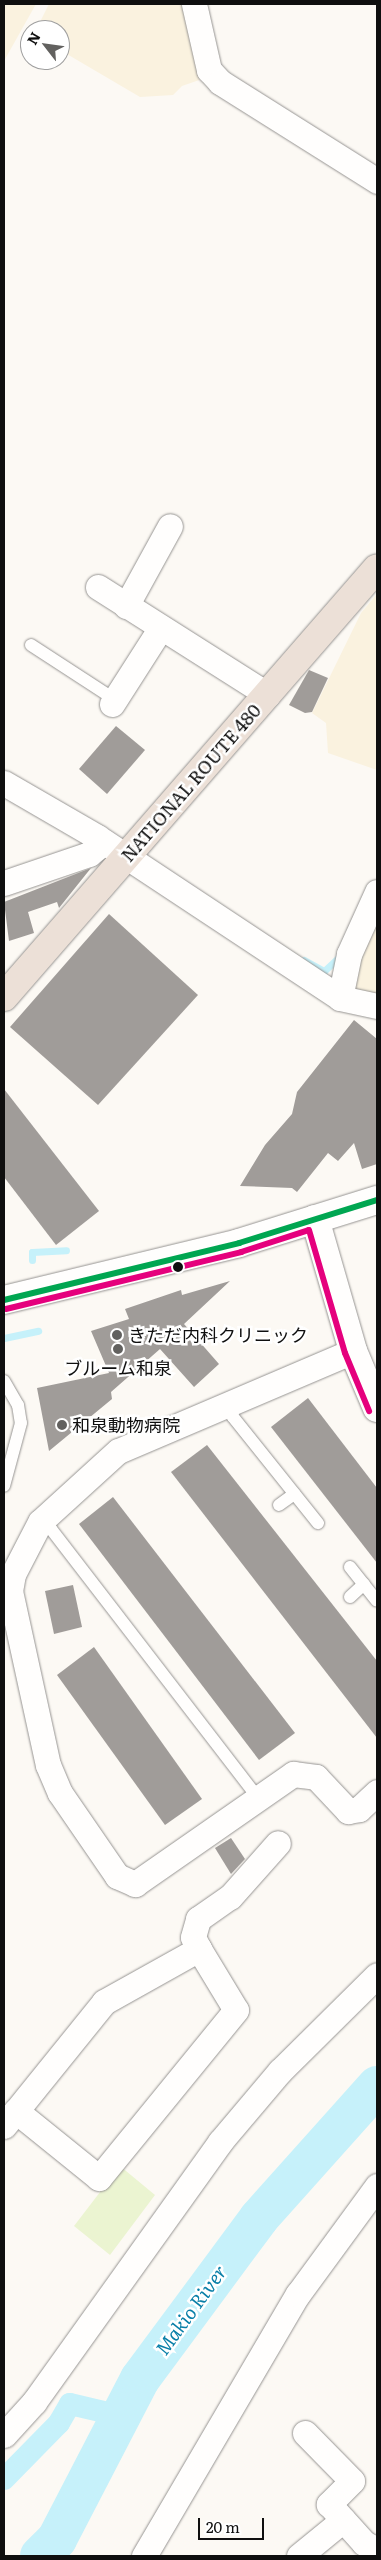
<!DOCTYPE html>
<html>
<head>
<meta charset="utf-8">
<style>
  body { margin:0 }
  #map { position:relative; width:381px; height:2560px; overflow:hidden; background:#fcf9f4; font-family:Literata,"Noto Sans JP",serif }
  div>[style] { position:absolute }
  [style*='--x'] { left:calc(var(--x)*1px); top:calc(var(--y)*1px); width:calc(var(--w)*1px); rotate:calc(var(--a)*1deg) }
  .farmland>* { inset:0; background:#faf2df }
  .green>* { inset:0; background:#ebf4d1 }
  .stream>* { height:7px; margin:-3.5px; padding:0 3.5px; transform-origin:3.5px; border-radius:3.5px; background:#c6f1fa }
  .canal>* { height:22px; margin:-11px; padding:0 11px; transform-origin:11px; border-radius:11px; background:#c6f1fa }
  .river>* { height:40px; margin:-20px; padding:0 20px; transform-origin:20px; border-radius:20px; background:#c6f1fa }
  .building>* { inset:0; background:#a09c99 }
  .roads { filter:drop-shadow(0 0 1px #969492) drop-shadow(0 0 1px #969492) }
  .service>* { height:12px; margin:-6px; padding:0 6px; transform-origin:6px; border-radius:6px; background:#fffefd }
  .minor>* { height:25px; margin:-12.5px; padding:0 12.5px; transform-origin:12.5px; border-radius:12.5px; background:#fffefd }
  .tertiary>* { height:28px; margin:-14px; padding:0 14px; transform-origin:14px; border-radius:14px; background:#fffefd }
  .trunk>* { height:28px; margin:-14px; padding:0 14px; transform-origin:14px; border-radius:14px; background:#ece0d7 }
  .bus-1>* { height:6px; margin:-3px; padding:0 3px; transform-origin:3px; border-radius:3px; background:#00a651 }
  .bus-2>* { height:6px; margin:-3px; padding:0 3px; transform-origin:3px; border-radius:3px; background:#e5007d }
  .dots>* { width:14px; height:14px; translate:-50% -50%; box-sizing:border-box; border:2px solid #fff; border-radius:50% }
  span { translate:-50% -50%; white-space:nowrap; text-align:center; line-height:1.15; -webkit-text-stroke:5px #fff; paint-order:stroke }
  .street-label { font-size:18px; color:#0f0f0f }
  .poi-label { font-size:18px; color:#0f0f0f }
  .left { translate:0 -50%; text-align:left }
  .water-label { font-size:19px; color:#097fa8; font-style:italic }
  .frame { position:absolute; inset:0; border:5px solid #0f0f0f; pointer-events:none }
  .north { position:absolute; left:20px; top:20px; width:50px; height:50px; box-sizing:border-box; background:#fff; border:1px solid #9f9f9f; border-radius:50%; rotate:300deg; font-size:14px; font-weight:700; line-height:20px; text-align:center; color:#0f0f0f }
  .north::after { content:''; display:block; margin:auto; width:18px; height:22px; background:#62615f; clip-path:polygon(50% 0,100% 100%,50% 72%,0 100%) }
  .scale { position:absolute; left:198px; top:2518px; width:66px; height:22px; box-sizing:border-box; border:2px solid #0f0f0f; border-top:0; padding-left:6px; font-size:15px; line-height:18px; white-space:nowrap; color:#0f0f0f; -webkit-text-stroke:4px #fff; paint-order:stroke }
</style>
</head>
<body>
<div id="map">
  <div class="farmland">
    <i style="clip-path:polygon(4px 4px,36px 4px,4px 61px)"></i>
    <i style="clip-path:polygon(49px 4px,184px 4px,205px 78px,182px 86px,173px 95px,140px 97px,60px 50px,60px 30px,36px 30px)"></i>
    <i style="clip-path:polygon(377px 594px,377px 770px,328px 753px,326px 723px,312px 713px,361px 613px)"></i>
    <i style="clip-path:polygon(377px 904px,377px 997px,346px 989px)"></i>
  </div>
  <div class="green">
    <i style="clip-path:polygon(120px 2166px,155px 2195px,110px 2255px,74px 2226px)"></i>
  </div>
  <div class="stream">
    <i style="--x:304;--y:960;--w:23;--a:29"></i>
    <i style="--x:324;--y:971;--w:22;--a:-43"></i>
    <i style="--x:32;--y:1260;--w:8;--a:-90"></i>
    <i style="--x:32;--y:1252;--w:34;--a:-3"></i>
    <i style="--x:4;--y:1338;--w:35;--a:-12"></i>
  </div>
  <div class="canal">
    <i style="--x:4;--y:2479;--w:78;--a:-45.5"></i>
    <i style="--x:59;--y:2423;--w:22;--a:-60"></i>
    <i style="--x:70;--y:2404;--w:52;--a:13.2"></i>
  </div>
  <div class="river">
    <i style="--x:40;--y:2556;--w:24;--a:-45"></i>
    <i style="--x:57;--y:2539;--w:180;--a:-62.6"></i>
    <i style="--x:140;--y:2379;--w:200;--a:-53.5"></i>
    <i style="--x:259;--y:2218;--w:177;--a:-48.2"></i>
  </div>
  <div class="building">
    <i style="clip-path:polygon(309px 670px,328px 678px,312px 712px,305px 713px,289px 705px)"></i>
    <i style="clip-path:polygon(116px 726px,145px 750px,107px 794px,79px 769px)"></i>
    <i style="clip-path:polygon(91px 868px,59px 908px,57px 902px,28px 912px,34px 933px,9px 941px,4px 902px)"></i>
    <i style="clip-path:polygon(109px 914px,198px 995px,98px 1105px,10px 1027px)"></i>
    <i style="clip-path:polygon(354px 1020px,377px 1039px,377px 1164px,362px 1169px,354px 1143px,338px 1161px,328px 1153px,297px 1192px,292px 1188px,240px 1186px,265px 1145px,292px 1114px,297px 1092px)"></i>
    <i style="clip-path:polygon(4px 1089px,99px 1211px,56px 1245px,4px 1177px)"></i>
    <i style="clip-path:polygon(230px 1281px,184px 1324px,219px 1364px,194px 1387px,160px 1349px,111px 1392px,112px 1399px,49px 1451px,37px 1388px,109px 1373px,91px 1331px,129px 1319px,125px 1309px,181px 1290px,182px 1295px)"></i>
    <i style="clip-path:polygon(308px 1398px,377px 1488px,377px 1563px,271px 1427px)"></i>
    <i style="clip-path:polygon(207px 1445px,377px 1661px,377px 1738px,171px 1472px)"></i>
    <i style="clip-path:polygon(113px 1497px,295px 1733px,259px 1760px,79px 1524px)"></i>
    <i style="clip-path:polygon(73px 1585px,82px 1627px,54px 1634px,45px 1591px)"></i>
    <i style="clip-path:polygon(94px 1647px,202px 1799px,165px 1825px,57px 1675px)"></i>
    <i style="clip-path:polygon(231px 1838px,245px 1859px,231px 1874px,215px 1848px)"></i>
  </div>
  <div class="roads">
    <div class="service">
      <i style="--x:31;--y:645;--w:99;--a:33"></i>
      <i style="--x:4;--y:1381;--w:28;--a:60"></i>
      <i style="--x:18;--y:1405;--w:18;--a:81"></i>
      <i style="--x:21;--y:1423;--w:65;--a:105.1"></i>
      <i style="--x:228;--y:1403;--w:15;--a:70"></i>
      <i style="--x:233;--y:1417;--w:136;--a:51.3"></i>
      <i style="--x:279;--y:1505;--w:19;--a:-36"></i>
      <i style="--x:40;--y:1522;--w:13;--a:32"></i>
      <i style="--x:51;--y:1529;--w:339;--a:52.4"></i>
      <i style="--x:350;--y:1567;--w:43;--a:51.5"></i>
      <i style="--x:350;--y:1597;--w:19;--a:-43"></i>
    </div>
    <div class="minor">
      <i style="--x:194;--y:4;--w:68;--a:77.2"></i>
      <i style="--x:209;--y:70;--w:16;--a:47"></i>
      <i style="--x:220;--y:82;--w:186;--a:32.2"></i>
      <i style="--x:98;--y:587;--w:201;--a:32.4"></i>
      <i style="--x:126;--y:606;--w:91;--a:-61.2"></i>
      <i style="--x:112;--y:704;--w:89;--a:-57.4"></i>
      <i style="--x:4;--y:783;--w:108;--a:30.1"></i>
      <i style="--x:97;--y:837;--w:291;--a:33.5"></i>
      <i style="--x:340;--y:998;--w:38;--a:12"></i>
      <i style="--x:4;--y:883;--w:90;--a:-18.8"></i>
      <i style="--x:89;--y:854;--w:19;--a:-39"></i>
      <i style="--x:340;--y:998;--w:45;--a:-78.4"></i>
      <i style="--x:349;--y:954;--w:68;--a:-65.7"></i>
      <i style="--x:353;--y:1351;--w:255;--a:156.9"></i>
      <i style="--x:118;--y:1451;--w:105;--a:137.7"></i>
      <i style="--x:40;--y:1522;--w:59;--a:117.4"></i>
      <i style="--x:13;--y:1574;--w:17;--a:100"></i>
      <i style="--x:10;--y:1591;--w:178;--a:77.7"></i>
      <i style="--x:48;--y:1765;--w:30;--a:67"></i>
      <i style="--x:60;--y:1793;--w:101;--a:55.5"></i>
      <i style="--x:117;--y:1876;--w:20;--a:24"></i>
      <i style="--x:135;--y:1884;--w:193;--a:-34.8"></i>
      <i style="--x:293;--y:1774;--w:23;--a:7"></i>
      <i style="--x:316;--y:1777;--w:47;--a:46.7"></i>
      <i style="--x:348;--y:1811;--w:11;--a:-10"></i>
      <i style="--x:359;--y:1809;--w:25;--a:-43"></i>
      <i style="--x:199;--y:1949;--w:13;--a:-117"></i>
      <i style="--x:193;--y:1937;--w:19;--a:-74"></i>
      <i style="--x:198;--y:1919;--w:39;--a:-35"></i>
      <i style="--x:230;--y:1897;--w:72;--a:-48.4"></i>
      <i style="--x:4;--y:2126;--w:159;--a:-51.1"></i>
      <i style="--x:104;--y:2002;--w:109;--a:-29.2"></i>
      <i style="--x:199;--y:1949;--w:71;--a:58.8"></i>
      <i style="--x:236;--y:2010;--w:217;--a:129.2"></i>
      <i style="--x:99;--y:2178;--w:107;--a:-141.1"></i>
      <i style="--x:305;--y:2433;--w:67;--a:45.6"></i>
      <i style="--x:352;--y:2481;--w:33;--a:135"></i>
      <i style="--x:329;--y:2504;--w:52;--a:48.1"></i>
      <i style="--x:364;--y:2543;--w:15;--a:28"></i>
      <i style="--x:4;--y:2435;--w:45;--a:-47.7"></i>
      <i style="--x:34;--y:2402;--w:320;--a:-54.4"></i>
      <i style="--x:220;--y:2142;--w:93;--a:-49.8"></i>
      <i style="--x:280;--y:2071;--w:136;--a:-44.7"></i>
      <i style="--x:144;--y:2556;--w:304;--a:-59.6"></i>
      <i style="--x:298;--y:2294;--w:134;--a:-53.8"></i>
      <i style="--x:299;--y:2556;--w:57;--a:-39.3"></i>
    </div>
    <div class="tertiary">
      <i style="--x:315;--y:1219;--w:137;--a:73.9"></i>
      <i style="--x:353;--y:1351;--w:62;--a:67.2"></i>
      <i style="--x:4;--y:1300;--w:242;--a:-13.6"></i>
      <i style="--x:239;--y:1243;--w:145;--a:-17.3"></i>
    </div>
    <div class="trunk">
      <i style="--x:4;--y:997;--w:568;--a:-48.99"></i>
    </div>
  </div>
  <div class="bus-1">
    <i style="--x:4;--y:1300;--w:242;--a:-13.6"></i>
    <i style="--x:239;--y:1243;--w:145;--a:-17.3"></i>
  </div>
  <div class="bus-2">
    <i style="--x:6;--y:1309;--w:242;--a:-13.6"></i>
    <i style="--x:241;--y:1252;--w:71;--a:-17.9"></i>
    <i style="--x:309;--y:1230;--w:128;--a:73.7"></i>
    <i style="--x:345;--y:1353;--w:63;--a:67.5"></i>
  </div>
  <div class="dots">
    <i style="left:178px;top:1267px;background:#0f0f0f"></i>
    <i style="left:117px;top:1335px;background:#62615f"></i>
    <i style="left:118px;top:1349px;background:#62615f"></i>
    <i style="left:62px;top:1425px;background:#62615f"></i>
  </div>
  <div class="street-label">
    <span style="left:191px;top:783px;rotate:-49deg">NATIONAL ROUTE 480</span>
  </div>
  <div class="poi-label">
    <span class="left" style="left:128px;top:1335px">きただ内科クリニック</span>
    <span style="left:118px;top:1368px">ブルーム和泉</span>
    <span class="left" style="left:72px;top:1425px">和泉動物病院</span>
  </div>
  <div class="water-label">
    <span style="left:191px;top:2310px;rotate:-54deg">Makio River</span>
  </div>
  <div class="frame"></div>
  <div class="north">N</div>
  <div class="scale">20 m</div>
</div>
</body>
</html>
